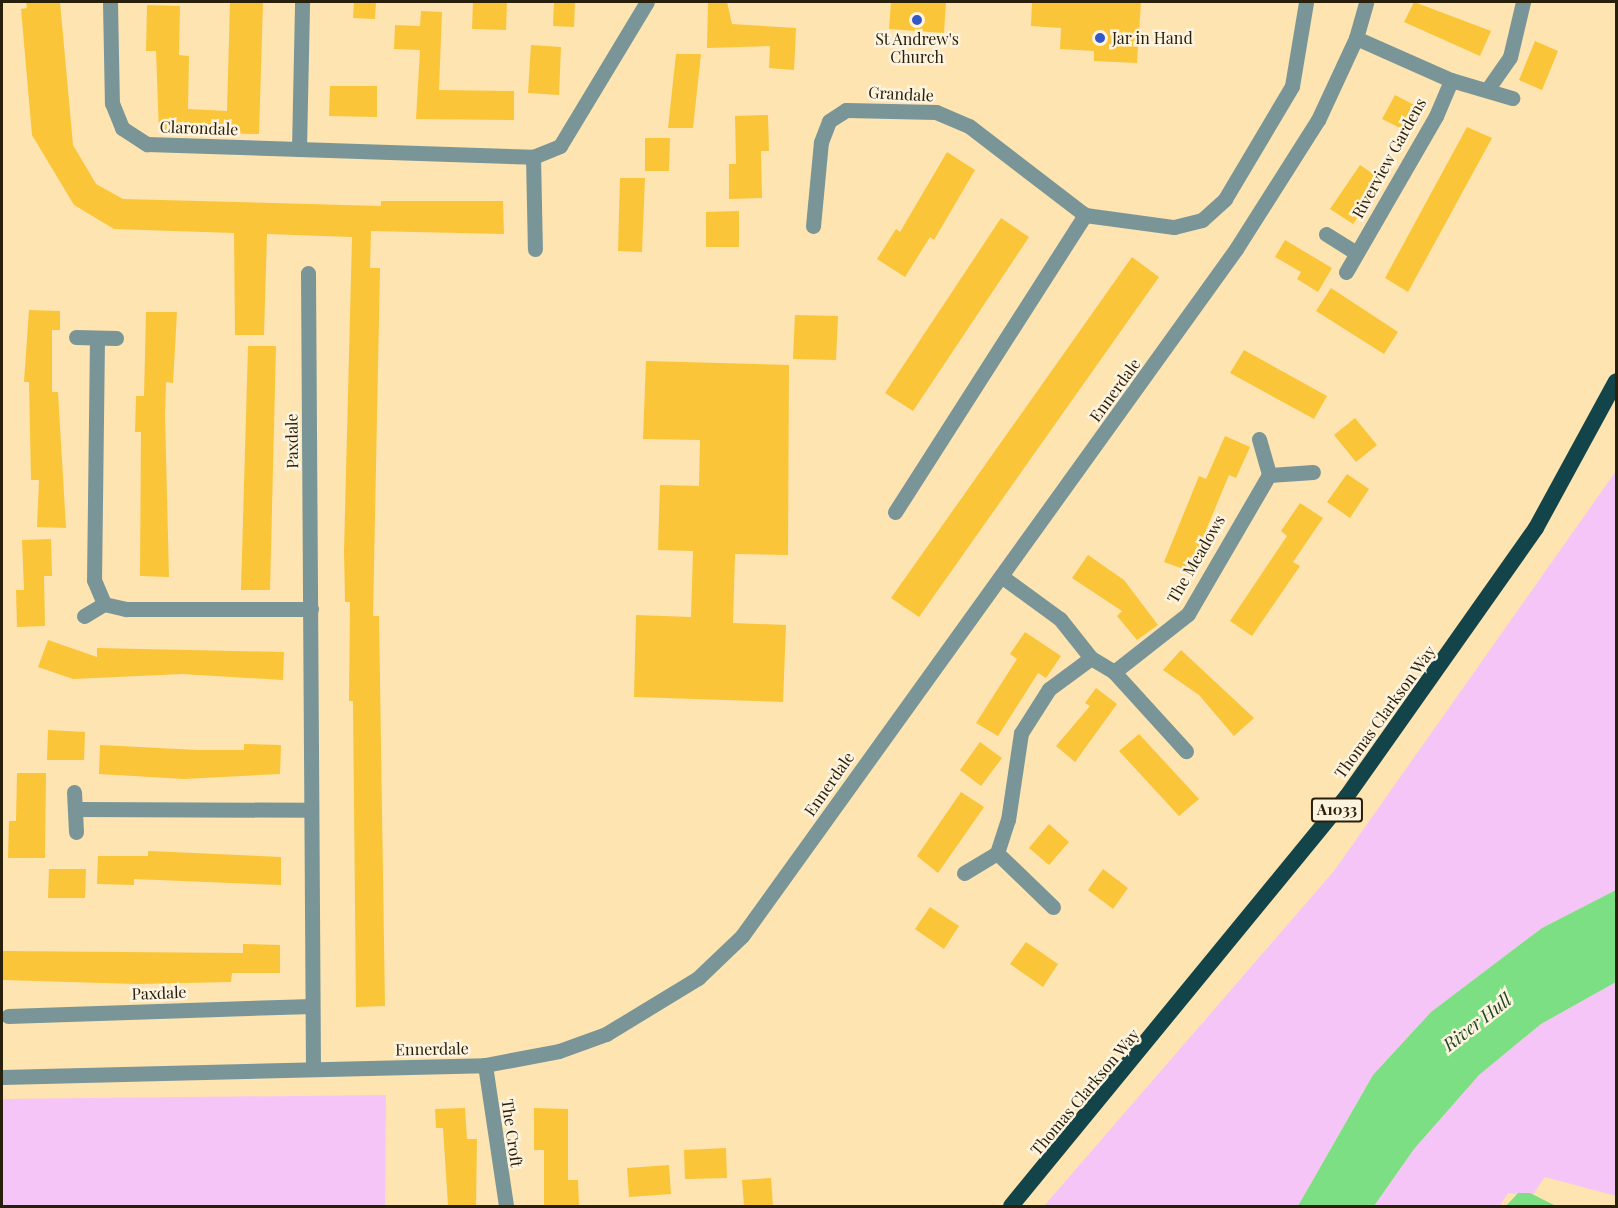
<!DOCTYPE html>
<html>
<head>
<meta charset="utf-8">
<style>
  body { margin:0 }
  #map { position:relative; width:1618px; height:1208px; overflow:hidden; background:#fde4b1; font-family:"Playfair Display",serif }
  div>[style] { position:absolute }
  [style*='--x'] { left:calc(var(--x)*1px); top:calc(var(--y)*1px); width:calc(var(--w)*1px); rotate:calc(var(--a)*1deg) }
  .green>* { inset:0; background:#f6c5f7 }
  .water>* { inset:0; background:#7cdf84 }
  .building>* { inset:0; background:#fbc53a }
  .minor>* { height:15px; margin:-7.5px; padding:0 7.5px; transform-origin:7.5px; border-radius:7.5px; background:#799598 }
  .trunk>* { height:16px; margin:-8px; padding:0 8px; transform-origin:8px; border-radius:8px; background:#124449 }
  .dots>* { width:16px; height:16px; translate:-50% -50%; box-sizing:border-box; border:3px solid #fdf3df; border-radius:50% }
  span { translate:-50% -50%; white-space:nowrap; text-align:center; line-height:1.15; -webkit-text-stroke:5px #fdf3df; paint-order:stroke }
  .shield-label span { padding:2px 4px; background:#fdf3df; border:2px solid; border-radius:4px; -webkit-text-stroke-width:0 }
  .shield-label { font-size:15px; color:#29200c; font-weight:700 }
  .poi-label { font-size:16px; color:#29200c }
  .left { translate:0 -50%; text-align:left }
  .street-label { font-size:16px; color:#29200c }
  .water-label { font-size:18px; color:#1e4622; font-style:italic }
  .frame { position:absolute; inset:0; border:3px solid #29200c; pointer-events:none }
</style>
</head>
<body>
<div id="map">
  <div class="green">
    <i style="clip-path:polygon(1616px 471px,1616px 890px,1542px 928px,1431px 1012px,1373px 1075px,1298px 1206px,1044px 1206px,1334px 871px)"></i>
    <i style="clip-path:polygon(1616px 982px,1616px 1196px,1545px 1177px,1532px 1196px,1508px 1193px,1500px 1206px,1374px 1206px,1414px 1149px,1479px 1075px,1541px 1024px)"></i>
    <i style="clip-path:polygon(386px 1095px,385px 1206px,2px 1206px,2px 1099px)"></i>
  </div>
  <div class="water">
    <i style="clip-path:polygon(1616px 890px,1616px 982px,1541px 1024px,1479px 1075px,1414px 1149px,1374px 1206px,1298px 1206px,1373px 1075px,1431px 1012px,1542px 928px)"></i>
    <i style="clip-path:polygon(1518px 1193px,1530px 1193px,1556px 1206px,1506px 1206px)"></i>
  </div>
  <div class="building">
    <i style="clip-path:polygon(26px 2px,60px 2px,73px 145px,96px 184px,123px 199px,381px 206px,381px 201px,503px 201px,504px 234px,371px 231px,370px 268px,380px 268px,373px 616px,379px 616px,385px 1006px,356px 1007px,353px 701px,349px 701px,350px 602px,345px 602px,344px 551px,352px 237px,267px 234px,264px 335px,235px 335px,234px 233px,114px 229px,74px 205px,32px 135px,21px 9px,27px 8px)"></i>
    <i style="clip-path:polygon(230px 2px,263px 2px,259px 134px,159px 132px,156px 51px,146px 51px,147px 5px,180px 6px,179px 55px,189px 56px,188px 109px,227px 111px)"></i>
    <i style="clip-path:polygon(354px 2px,376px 2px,375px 19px,353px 18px)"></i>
    <i style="clip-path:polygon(473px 2px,507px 2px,506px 30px,472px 29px)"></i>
    <i style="clip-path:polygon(554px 2px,575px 2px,574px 27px,553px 26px)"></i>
    <i style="clip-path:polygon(708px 2px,727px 2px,732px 24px,796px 28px,794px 70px,769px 68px,770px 46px,707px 48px)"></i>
    <i style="clip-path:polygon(891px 2px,946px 2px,944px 33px,889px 29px)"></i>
    <i style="clip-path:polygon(1032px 2px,1141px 2px,1137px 63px,1094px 61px,1094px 51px,1060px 49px,1061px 28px,1031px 26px)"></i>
    <i style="clip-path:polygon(1414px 2px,1491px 31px,1480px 56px,1404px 22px)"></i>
    <i style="clip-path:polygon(421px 11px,442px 12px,439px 90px,514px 91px,514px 120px,416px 119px,420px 50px,394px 49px,395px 25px,420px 26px)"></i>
    <i style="clip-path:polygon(1535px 41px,1558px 51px,1542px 90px,1519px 80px)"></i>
    <i style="clip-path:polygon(531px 45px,561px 47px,559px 95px,528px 93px)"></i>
    <i style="clip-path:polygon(676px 54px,701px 54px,693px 128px,668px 128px)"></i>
    <i style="clip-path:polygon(330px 86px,377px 86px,377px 117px,329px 116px)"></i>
    <i style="clip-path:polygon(1395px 95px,1422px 109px,1410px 133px,1382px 119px)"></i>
    <i style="clip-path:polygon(768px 115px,769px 151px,761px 151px,762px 198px,729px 199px,729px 164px,736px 164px,735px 116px)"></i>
    <i style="clip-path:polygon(1467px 127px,1492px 138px,1408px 292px,1385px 278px)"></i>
    <i style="clip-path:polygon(645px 138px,670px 138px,669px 171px,645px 171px)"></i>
    <i style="clip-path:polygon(947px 152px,975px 170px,934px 240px,930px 237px,905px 277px,877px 259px,896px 229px,900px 232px)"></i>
    <i style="clip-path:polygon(1360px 165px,1382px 180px,1353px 224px,1330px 209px)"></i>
    <i style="clip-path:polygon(620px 178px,645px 178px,642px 252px,618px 251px)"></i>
    <i style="clip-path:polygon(739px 211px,739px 247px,706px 247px,706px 212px)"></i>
    <i style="clip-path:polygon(1001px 218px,1029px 237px,913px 411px,885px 393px)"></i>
    <i style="clip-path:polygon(1285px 240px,1332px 268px,1318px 292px,1297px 279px,1301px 272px,1275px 257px)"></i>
    <i style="clip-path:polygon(1132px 257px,1159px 277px,919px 617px,891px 598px)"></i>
    <i style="clip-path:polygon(1331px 288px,1398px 332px,1384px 354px,1316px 311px)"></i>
    <i style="clip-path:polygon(29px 310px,60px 311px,60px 330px,52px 330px,52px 392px,58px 392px,66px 528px,37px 527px,39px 480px,31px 480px,29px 382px,24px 382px)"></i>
    <i style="clip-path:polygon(146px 312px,177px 312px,173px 383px,166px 382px,165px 415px,169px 577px,140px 576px,141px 432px,135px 432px,136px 396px,144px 396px)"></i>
    <i style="clip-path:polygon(795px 315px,838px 316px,836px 360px,793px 359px)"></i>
    <i style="clip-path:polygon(248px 346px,276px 346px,270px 590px,241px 590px)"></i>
    <i style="clip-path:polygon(1244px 350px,1327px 396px,1314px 419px,1230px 373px)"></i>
    <i style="clip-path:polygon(646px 361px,789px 365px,788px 555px,735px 554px,733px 623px,786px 625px,783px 702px,634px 697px,636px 615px,691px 617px,693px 551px,658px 550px,660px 485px,699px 486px,700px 440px,643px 439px)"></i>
    <i style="clip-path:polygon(1355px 418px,1377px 445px,1356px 462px,1334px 435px)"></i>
    <i style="clip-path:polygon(1225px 436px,1250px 447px,1236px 478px,1229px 475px,1189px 571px,1164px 562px,1199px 476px,1206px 479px)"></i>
    <i style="clip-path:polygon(1347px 474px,1369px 489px,1350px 518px,1327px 502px)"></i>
    <i style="clip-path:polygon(1300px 503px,1323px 518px,1293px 562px,1300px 566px,1252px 636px,1230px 621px,1287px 536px,1281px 531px)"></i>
    <i style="clip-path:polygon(51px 539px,52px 576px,44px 576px,45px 626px,17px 627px,16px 590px,24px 590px,22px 540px)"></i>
    <i style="clip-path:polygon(1088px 555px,1124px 580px,1158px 625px,1137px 640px,1117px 616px,1122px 611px,1072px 578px)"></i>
    <i style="clip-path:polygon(1025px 632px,1061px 656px,1046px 678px,1038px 673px,998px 736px,976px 723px,1017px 659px,1010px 654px)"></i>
    <i style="clip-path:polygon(48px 640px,97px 657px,97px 648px,284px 652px,283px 680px,182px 674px,73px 679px,38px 667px)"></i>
    <i style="clip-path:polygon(1181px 650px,1254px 718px,1234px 736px,1199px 695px,1163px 670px)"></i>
    <i style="clip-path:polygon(1096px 688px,1117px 704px,1075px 762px,1056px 746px,1090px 706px,1085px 703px)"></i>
    <i style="clip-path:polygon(48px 730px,85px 732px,84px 760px,47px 760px)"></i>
    <i style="clip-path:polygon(1139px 734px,1199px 799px,1179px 816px,1119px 751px)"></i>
    <i style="clip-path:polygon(980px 742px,1002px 758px,981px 786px,960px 770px)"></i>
    <i style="clip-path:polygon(244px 744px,281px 745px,280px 774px,184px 779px,99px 774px,100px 745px,197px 750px,244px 750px)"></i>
    <i style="clip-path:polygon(17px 773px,46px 773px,45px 858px,8px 858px,9px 821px,16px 821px)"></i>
    <i style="clip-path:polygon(961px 792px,984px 807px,938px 873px,917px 856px)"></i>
    <i style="clip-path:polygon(1049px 824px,1069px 842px,1049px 865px,1029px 848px)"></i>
    <i style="clip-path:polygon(148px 851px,281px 857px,281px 885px,134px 879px,134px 885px,97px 884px,98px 856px,148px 856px)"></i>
    <i style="clip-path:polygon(49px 869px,86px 869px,85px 898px,48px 898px)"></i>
    <i style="clip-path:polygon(1103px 869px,1128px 888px,1113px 909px,1088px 890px)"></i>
    <i style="clip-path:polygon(930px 907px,959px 926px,944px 949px,915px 929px)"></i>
    <i style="clip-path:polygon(1026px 942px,1058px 964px,1043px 987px,1010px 964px)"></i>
    <i style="clip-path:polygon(243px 944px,280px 945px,280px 973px,232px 973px,231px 982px,137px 984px,3px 980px,3px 951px,243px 953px)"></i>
    <i style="clip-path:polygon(465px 1108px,467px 1139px,477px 1139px,476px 1206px,448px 1206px,443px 1128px,436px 1128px,435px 1109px)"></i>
    <i style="clip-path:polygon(534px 1108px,568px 1109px,568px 1180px,578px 1180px,579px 1206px,544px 1206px,544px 1150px,534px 1150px)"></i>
    <i style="clip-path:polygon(726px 1148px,727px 1178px,685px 1179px,684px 1150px)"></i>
    <i style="clip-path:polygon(669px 1165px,671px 1194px,629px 1197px,627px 1168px)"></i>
    <i style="clip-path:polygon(771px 1178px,773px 1206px,744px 1206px,742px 1180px)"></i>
  </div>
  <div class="minor">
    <i style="--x:110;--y:2;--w:101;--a:88.9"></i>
    <i style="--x:112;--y:103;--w:27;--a:68"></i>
    <i style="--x:122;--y:128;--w:30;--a:33"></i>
    <i style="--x:147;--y:144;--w:386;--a:1.9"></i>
    <i style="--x:533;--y:157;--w:29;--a:-22"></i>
    <i style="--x:560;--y:146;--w:168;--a:-58.9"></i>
    <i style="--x:1356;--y:38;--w:104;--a:23.9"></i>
    <i style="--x:1451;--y:80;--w:64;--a:16.4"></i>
    <i style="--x:1487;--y:90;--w:40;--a:-55.1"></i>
    <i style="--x:1510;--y:57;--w:57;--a:-76.7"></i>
    <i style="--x:299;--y:149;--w:147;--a:-88.8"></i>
    <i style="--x:533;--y:157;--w:92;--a:88.8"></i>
    <i style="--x:813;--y:226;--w:84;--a:-84.6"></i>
    <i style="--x:821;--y:142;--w:22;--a:-69"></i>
    <i style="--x:829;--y:121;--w:20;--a:-33"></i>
    <i style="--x:846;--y:110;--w:90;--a:1.3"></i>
    <i style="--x:936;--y:112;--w:36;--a:23"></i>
    <i style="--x:969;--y:126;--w:146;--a:37.5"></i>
    <i style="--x:1085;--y:215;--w:90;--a:7.7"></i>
    <i style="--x:1174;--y:227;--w:29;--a:-14"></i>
    <i style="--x:1202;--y:220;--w:31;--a:-42"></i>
    <i style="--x:1225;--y:199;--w:131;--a:-59.3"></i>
    <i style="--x:1292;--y:86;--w:85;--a:-80.5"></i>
    <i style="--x:1326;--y:234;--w:36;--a:32"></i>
    <i style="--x:1346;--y:272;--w:180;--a:-60"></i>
    <i style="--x:1436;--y:116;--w:39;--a:-67"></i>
    <i style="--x:308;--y:273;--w:796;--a:89.64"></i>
    <i style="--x:76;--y:337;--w:40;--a:1.4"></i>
    <i style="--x:97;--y:338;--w:242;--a:90.7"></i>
    <i style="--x:94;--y:580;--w:26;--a:67"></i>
    <i style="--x:104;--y:604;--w:23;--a:13"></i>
    <i style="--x:126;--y:609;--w:185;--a:0"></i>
    <i style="--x:1259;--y:439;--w:37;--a:74"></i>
    <i style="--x:1269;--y:475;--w:44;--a:-3.9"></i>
    <i style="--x:895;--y:512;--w:353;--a:-57.4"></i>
    <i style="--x:1001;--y:576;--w:73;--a:36.1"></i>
    <i style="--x:1060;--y:619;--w:50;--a:51.5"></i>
    <i style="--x:1091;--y:658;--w:27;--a:31"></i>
    <i style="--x:1114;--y:672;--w:107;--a:47.7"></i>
    <i style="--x:84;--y:616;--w:23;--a:-31"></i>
    <i style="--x:1114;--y:672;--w:94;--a:-38.1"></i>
    <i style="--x:1188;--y:614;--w:161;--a:-59.8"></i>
    <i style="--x:74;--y:792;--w:40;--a:87.1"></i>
    <i style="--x:76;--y:809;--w:235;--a:0.2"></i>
    <i style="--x:964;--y:873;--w:39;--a:-31"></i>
    <i style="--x:1053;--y:907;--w:78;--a:-136"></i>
    <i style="--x:997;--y:853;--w:35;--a:-72"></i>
    <i style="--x:1008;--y:820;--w:88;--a:-81.5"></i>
    <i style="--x:1021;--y:733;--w:52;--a:-57.5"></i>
    <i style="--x:1049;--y:689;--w:52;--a:-36.4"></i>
    <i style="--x:8;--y:1016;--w:304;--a:-1.9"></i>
    <i style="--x:485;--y:1065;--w:143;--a:81.5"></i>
    <i style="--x:2;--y:1077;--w:483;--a:-1.4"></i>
    <i style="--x:485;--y:1065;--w:75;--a:-10.7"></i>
    <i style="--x:559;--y:1051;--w:50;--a:-19.9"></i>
    <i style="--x:606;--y:1034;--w:108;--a:-31.3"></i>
    <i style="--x:698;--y:978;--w:61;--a:-43.7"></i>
    <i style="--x:742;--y:936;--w:846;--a:-54.28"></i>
    <i style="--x:1236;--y:249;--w:153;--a:-57.6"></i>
    <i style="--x:1318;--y:120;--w:90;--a:-65.1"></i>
    <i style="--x:1356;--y:38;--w:37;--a:-74"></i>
  </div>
  <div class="trunk">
    <i style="--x:1011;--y:1206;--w:530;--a:-50.66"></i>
    <i style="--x:1347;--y:796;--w:328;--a:-54.8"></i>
    <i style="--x:1536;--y:528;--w:167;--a:-61.4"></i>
  </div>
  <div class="dots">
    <i style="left:917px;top:20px;background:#3259c9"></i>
    <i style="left:1100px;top:38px;background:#3259c9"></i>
  </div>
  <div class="shield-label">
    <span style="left:1337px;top:810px">A1033</span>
  </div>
  <div class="poi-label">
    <span class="left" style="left:1112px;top:38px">Jar in Hand</span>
    <span style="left:917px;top:48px">St Andrew's<br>Church</span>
  </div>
  <div class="street-label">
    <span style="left:901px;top:94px;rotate:3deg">Grandale</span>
    <span style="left:199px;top:128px;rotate:2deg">Clarondale</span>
    <span style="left:1389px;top:158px;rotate:-61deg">Riverview Gardens</span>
    <span style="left:1115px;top:390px;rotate:-54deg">Ennerdale</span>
    <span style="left:292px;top:441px;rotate:-91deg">Paxdale</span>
    <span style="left:1196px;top:559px;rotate:-60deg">The Meadows</span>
    <span style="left:1385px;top:712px;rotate:-54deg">Thomas Clarkson Way</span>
    <span style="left:829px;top:784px;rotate:-55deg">Ennerdale</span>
    <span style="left:159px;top:993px;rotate:-2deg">Paxdale</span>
    <span style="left:432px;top:1049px;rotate:-1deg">Ennerdale</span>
    <span style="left:1085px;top:1092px;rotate:-50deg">Thomas Clarkson Way</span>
    <span style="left:512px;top:1133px;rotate:82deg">The Croft</span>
  </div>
  <div class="water-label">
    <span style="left:1477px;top:1022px;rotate:-38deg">River Hull</span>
  </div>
  <div class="frame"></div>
</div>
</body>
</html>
